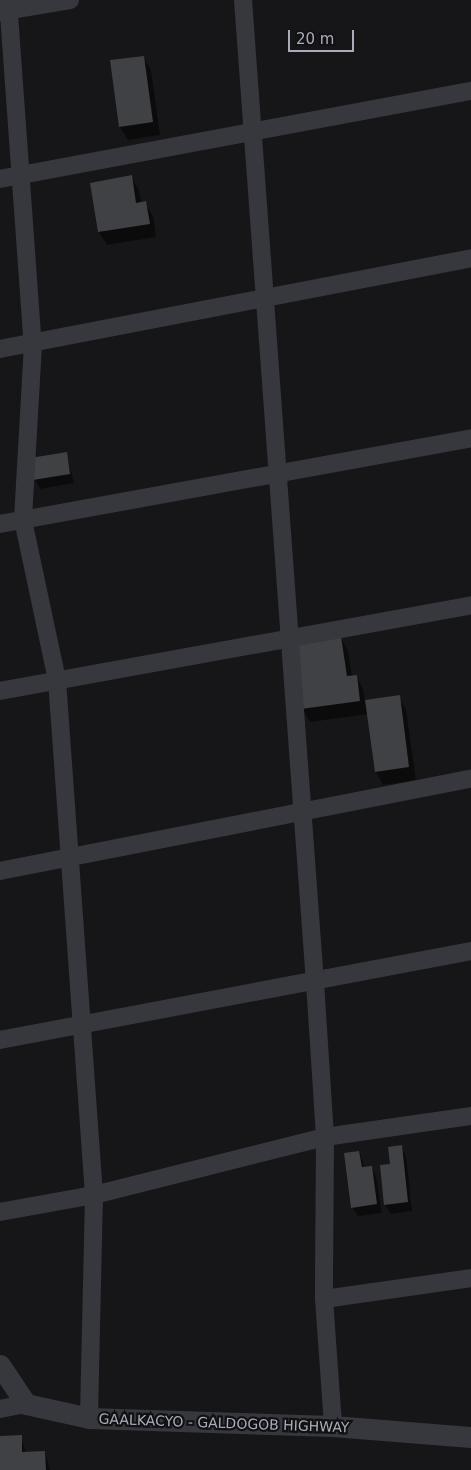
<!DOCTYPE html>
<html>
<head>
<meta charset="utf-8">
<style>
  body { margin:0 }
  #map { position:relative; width:471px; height:1470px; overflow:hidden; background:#161618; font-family:"DejaVu Sans",sans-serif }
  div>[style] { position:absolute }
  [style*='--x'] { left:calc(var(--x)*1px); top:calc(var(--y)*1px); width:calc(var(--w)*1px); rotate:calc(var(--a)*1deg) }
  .shadow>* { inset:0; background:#0007 }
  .building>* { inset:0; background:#404145 }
  .minor>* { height:18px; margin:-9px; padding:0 9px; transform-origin:9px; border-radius:9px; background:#37383d }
  .tertiary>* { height:21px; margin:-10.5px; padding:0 10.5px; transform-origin:10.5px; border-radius:10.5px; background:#37383d }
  span { translate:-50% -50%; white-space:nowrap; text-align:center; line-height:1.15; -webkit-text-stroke:4.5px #111113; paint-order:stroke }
  .street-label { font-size:14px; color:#a8adb8 }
  .scale { position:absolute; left:288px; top:30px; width:66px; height:22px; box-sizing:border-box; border:2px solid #a8adb8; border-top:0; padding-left:6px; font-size:15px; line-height:18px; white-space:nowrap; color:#a8adb8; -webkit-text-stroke:4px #111113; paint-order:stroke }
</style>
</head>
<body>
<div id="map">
  <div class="shadow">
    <i style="clip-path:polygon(143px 57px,151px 70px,160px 135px,128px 140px,120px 127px)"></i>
    <i style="clip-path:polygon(131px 177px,139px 190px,141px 203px,145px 203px,153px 216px,156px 237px,107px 245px,99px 232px,91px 184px)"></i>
    <i style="clip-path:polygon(66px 453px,74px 483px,40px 489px,35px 480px)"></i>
    <i style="clip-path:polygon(341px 638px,348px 651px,352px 677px,356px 676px,363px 689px,365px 702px,399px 697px,406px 710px,416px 780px,383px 785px,376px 772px,368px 714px,310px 722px,302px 709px)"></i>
    <i style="clip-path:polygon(401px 1147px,406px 1156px,412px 1211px,391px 1214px,385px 1205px,391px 1165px)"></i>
    <i style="clip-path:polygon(359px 1152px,365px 1168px,371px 1167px,376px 1176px,382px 1213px,358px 1216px,352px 1207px)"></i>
    <i style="clip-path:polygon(21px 1437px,26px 1453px,45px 1452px,50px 1470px,1px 1470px)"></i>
  </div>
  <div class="building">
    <i style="clip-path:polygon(144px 56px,153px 122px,119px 127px,110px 60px)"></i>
    <i style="clip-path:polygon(132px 175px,136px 203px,146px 201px,150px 224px,98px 232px,90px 183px)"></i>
    <i style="clip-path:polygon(67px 452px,70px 474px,33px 480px,30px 458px)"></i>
    <i style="clip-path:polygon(341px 636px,347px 676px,357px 675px,360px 701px,301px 709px,292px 643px)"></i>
    <i style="clip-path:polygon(400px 695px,409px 767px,375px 772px,365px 700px)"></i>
    <i style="clip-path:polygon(402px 1145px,408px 1202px,384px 1205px,380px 1165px,390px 1164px,388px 1147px)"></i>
    <i style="clip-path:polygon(359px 1151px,362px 1167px,372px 1166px,377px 1204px,351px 1208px,344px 1153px)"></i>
    <i style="clip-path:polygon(22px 1435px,22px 1452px,45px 1451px,46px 1470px,0 1470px,0 1436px)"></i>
  </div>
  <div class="minor">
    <i style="--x:8;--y:0;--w:346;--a:85.9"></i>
    <i style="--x:33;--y:345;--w:175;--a:93.3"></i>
    <i style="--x:23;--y:520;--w:164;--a:78"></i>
    <i style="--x:57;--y:680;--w:516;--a:85.89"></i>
    <i style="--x:94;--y:1195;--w:223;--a:91.3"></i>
    <i style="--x:243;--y:0;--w:985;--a:85.81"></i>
    <i style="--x:315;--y:982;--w:155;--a:86.3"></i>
    <i style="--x:325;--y:1137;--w:162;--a:90.4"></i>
    <i style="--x:324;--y:1299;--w:127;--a:85.9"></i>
    <i style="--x:0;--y:12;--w:71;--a:-9.7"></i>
    <i style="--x:0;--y:179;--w:479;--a:-10.6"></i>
    <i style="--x:0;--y:349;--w:480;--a:-10.9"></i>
    <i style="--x:0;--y:524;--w:479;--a:-10.3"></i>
    <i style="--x:0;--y:691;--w:479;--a:-10.3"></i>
    <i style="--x:0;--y:871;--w:480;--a:-11.1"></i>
    <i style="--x:0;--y:1040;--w:479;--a:-10.7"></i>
    <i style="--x:0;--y:1212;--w:96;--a:-10.3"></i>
    <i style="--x:94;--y:1195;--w:238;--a:-14.1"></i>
    <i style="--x:325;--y:1137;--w:148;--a:-8.2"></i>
    <i style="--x:324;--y:1299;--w:148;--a:-8.1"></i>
    <i style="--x:0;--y:1409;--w:26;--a:-11"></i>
  </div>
  <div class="tertiary">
    <i style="--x:0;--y:1365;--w:47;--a:56.3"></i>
    <i style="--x:26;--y:1404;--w:65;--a:12.5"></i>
    <i style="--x:89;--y:1418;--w:244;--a:1.9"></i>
    <i style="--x:333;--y:1426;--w:138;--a:4.6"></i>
  </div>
  <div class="street-label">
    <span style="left:224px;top:1423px;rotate:2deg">GAALKACYO - GALDOGOB HIGHWAY</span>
  </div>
  <div class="scale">20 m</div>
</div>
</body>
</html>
